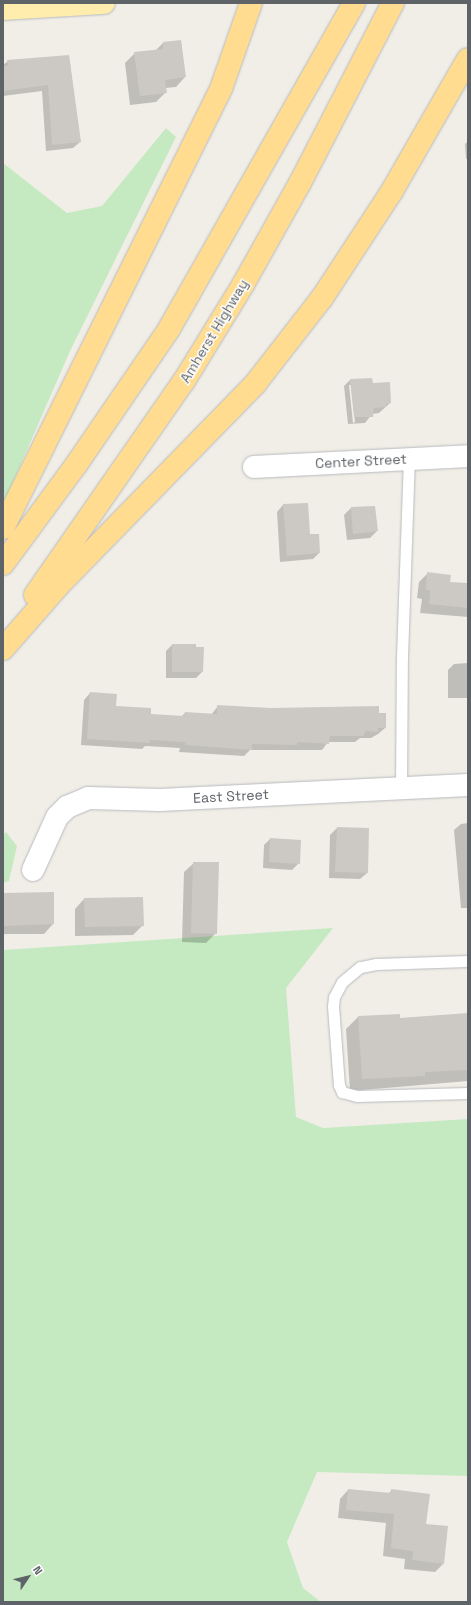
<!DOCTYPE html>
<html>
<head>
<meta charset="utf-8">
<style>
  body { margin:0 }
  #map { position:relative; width:471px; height:1605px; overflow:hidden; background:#f1eee7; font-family:"Space Grotesk",sans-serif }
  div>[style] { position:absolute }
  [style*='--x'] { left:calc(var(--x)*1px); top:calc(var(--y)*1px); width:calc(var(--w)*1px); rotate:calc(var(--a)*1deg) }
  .green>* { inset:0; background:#c5eac2 }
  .shadow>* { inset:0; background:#0003 }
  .building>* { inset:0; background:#ccc9c4 }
  .roads { filter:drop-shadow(0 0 1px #b7babe) drop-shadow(0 0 1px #b7babe) }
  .service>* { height:11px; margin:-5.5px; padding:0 5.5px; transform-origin:5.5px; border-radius:5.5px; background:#fff }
  .minor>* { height:22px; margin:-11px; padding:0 11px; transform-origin:11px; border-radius:11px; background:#fff }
  .primary>* { height:22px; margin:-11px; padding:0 11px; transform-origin:11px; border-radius:11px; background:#ffedae }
  .motorway>* { height:22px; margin:-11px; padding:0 11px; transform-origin:11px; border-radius:11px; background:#ffdc90 }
  span { translate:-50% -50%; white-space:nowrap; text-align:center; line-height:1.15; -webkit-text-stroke:3px #fff; paint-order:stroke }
  .street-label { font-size:14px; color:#5e6368 }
  .frame { position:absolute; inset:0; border:4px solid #5e6368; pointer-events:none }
  .north { position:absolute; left:8px; top:1557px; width:40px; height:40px; -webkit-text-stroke:3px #fff; paint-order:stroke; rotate:55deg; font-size:11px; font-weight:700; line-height:16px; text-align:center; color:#5e6368 }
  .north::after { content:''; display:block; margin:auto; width:14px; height:18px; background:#5e6368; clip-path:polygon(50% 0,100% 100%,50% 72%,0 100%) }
</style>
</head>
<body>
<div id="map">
  <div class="green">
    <i style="clip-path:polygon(166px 128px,176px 137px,70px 351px,3px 505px,3px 163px,67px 213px,102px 206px)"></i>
    <i style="clip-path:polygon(6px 832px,17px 846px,9px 881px,3px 883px,3px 835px)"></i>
    <i style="clip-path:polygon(333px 928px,286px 988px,296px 1117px,323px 1128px,468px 1119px,468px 1476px,317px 1472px,287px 1542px,303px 1588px,321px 1602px,3px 1602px,3px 950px)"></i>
  </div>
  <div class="shadow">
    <i style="clip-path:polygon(181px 41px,185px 77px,176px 87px,165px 88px,166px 92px,156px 102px,130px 105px,125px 63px,135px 53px,155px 51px,163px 43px)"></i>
    <i style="clip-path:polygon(69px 56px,80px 142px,73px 148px,46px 151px,42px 91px,3px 96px,3px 65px,8px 61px)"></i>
    <i style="clip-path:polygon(468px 141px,468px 158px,466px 159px,465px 144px)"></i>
    <i style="clip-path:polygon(evenodd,350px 380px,390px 403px,379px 413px,372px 414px,365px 423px,348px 424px,344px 386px,350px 380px,349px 385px,351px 385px,355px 422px,353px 423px,349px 385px)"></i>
    <i style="clip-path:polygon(283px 505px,309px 536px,319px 553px,313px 559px,280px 562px,277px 512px)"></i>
    <i style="clip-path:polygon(374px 507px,377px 531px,370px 538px,347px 540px,344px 515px,351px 508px)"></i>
    <i style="clip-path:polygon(428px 573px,449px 583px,468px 584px,468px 617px,420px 613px,422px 599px,417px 598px,419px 582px)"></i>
    <i style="clip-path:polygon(172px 645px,202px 672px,196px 678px,166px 678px,166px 651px)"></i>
    <i style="clip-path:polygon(468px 663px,468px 698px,448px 698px,448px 670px,454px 664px)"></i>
    <i style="clip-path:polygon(90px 693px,115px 707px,150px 715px,181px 717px,185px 713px,211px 715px,218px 706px,378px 714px,385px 728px,378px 734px,371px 738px,360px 738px,355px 742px,328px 742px,322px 750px,250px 750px,244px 756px,179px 752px,180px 748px,145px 746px,142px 749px,81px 745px,84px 700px)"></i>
    <i style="clip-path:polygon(468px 823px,468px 908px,461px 908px,454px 830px,461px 824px)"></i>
    <i style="clip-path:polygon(337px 828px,367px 873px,360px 879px,329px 878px,330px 835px)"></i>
    <i style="clip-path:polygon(270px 839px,299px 863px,292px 870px,263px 868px,264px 845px)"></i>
    <i style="clip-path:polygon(194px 863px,216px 933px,206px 943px,182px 942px,184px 872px)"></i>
    <i style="clip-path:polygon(3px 894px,53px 924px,44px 934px,3px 934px)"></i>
    <i style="clip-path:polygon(84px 899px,143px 925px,133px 935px,75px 936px,75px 909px)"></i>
    <i style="clip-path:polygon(468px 1014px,468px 1081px,350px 1091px,346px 1029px,358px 1017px,399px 1019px)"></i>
    <i style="clip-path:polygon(348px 1490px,388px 1494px,392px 1490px,425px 1524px,444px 1563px,435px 1572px,404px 1569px,405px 1559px,383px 1556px,386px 1523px,338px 1518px,340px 1499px)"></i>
  </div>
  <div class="building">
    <i style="clip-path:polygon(181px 40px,186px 77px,165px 80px,167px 93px,140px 96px,134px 52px,163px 49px,163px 42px)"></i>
    <i style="clip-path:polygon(69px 55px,81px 142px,52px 145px,48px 85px,3px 91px,3px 66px,8px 66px,7px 60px)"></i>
    <i style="clip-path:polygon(372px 378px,373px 383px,390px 382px,391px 403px,386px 404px,386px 407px,374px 408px,373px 417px,354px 417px,350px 379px)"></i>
    <i style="clip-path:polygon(308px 503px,310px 534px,319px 534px,320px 553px,287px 556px,283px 504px)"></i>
    <i style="clip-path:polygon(375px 506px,378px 531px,353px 534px,351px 507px)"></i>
    <i style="clip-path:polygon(427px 572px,451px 575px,450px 582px,468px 583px,468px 608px,429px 604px,430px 590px,426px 590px)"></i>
    <i style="clip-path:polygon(172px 644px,196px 644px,196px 647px,204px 647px,203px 672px,172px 672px)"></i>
    <i style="clip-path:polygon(90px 692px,117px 694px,116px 706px,151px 708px,151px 714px,184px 716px,185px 712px,217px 714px,217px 705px,271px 708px,379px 706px,379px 713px,386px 713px,386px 728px,378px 728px,378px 732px,366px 731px,363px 736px,330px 736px,329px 744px,297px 742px,297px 745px,252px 744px,252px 750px,185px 745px,186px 742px,150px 740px,150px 743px,87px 739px)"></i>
    <i style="clip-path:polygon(337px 827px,369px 828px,368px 873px,335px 872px)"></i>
    <i style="clip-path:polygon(270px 838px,301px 840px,300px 864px,269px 862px)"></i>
    <i style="clip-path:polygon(193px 862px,219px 862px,217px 934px,191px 933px)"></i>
    <i style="clip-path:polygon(54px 892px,54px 924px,3px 926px,3px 893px)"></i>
    <i style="clip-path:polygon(143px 897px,144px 926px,85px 927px,84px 898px)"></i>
    <i style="clip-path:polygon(468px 1013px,468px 1070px,425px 1072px,425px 1076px,362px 1079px,358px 1016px,400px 1014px,400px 1018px)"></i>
    <i style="clip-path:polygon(348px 1489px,391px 1493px,391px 1489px,430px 1494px,426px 1524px,448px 1526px,444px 1564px,412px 1560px,413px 1551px,391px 1548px,394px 1514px,346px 1510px)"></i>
  </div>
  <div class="roads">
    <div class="service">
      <i style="--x:401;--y:789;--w:132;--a:-89.6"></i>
      <i style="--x:402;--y:657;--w:198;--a:-88"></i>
      <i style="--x:468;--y:961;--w:92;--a:178.1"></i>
      <i style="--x:376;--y:964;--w:16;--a:169"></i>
      <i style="--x:360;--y:967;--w:23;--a:140"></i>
      <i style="--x:342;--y:982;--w:17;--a:118"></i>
      <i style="--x:334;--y:997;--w:9;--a:96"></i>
      <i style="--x:333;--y:1006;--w:79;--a:85.7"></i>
      <i style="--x:339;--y:1085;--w:8;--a:67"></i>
      <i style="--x:342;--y:1092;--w:16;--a:15"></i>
      <i style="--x:357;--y:1096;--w:111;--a:-1.5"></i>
    </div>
    <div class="minor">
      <i style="--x:254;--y:467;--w:214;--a:-2.9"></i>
      <i style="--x:33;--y:870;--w:58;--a:-65.6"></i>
      <i style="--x:57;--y:817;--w:14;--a:-45"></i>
      <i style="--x:67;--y:807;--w:23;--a:-23"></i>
      <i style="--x:88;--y:798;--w:72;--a:1.6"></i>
      <i style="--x:160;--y:800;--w:308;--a:-2.8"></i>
    </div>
    <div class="primary">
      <i style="--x:3;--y:9;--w:101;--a:-3.4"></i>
    </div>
    <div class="motorway">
      <i style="--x:3;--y:528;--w:493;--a:-63.6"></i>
      <i style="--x:222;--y:86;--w:88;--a:-70.7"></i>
      <i style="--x:3;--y:564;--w:123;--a:-53.6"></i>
      <i style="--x:76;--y:465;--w:165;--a:-55.6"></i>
      <i style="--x:169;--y:329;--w:375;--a:-60.4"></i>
      <i style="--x:35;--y:595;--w:261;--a:-55.2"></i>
      <i style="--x:184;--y:381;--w:115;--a:-58.5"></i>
      <i style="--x:244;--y:283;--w:115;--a:-60.8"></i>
      <i style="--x:300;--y:183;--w:203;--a:-62.7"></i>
      <i style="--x:3;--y:649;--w:85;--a:-48.8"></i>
      <i style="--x:59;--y:585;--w:281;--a:-45.7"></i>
      <i style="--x:255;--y:384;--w:109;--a:-52.1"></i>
      <i style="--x:322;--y:298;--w:128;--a:-56.8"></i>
      <i style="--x:392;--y:191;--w:152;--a:-60.1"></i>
    </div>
  </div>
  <div class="street-label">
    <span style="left:214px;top:331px;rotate:-59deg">Amherst Highway</span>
    <span style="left:361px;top:461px;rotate:-3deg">Center Street</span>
    <span style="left:231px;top:796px;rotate:-3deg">East Street</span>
  </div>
  <div class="frame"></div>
  <div class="north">N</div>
</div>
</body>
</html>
